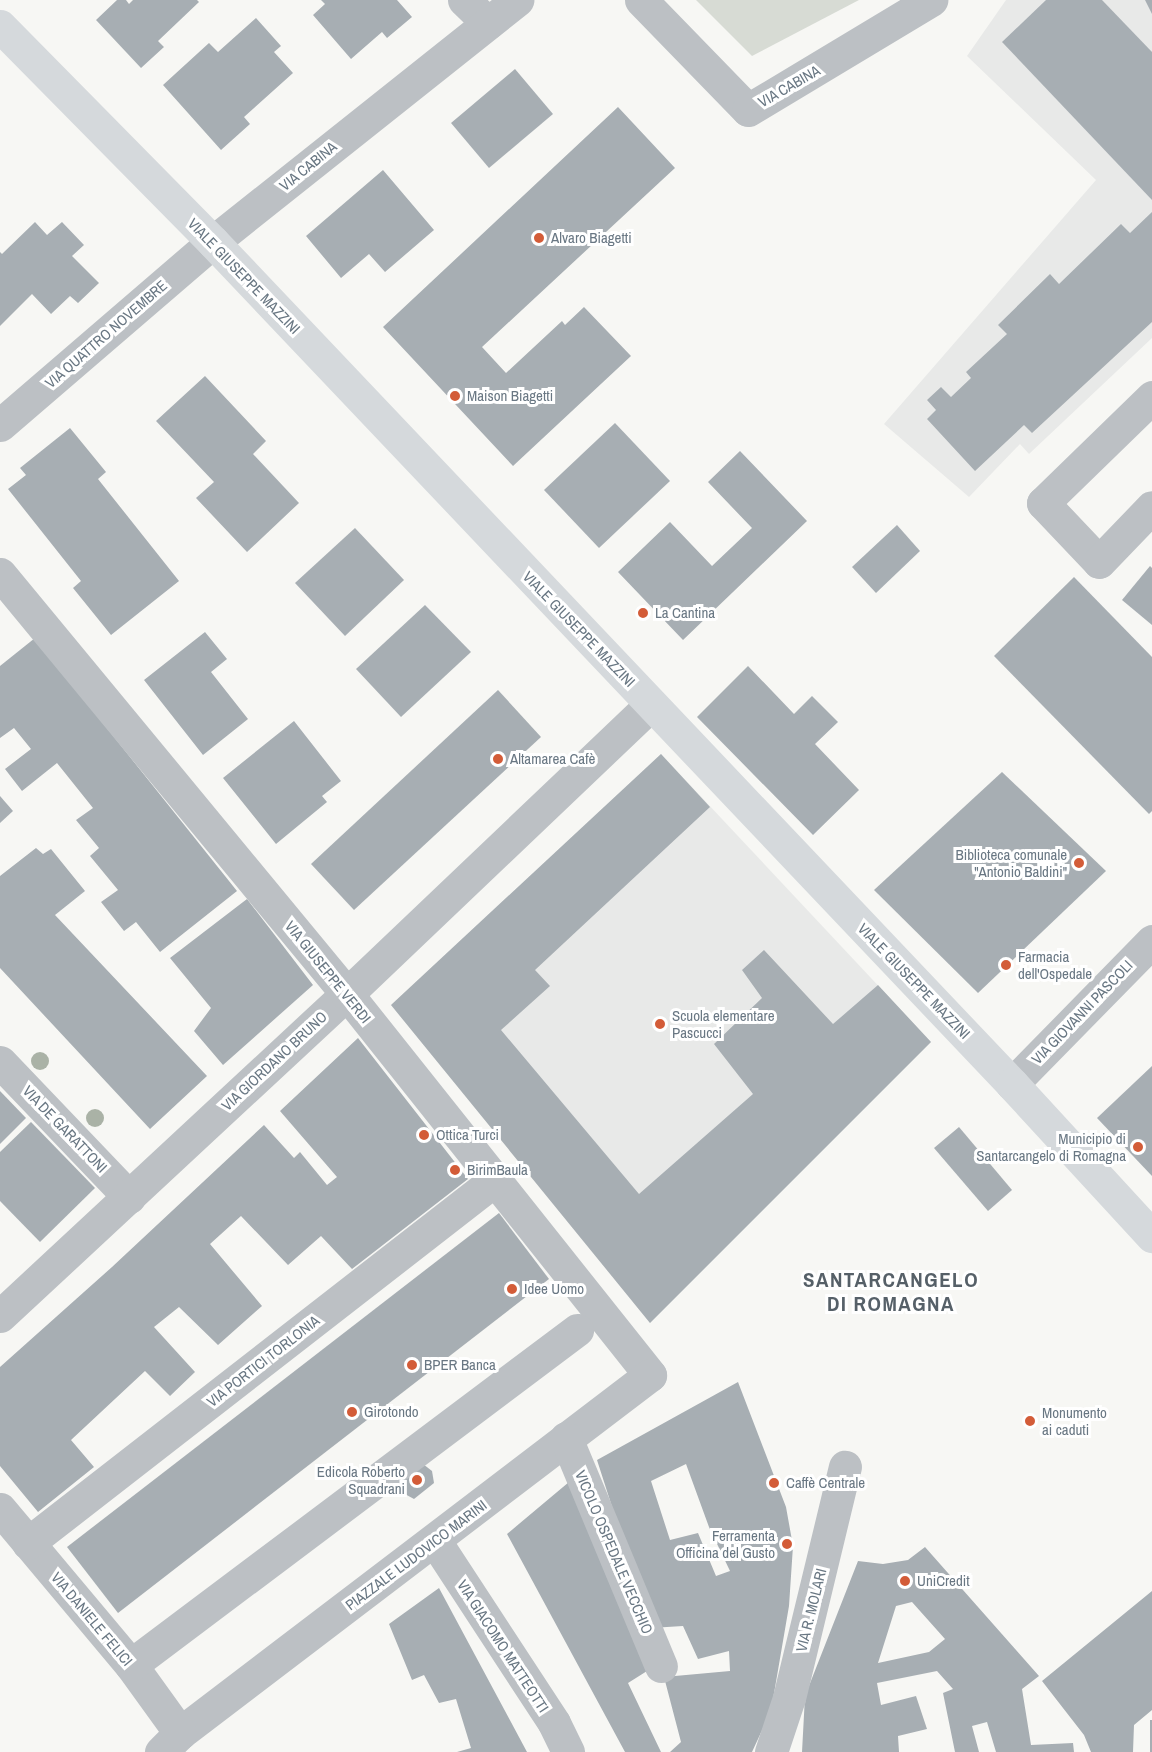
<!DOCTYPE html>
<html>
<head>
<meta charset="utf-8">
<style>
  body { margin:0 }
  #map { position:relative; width:1152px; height:1752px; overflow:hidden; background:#f7f7f4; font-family:"Archivo Narrow",sans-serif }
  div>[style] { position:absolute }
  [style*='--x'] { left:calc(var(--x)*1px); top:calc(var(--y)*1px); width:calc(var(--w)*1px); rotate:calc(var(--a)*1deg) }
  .built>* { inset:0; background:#e8e9e8 }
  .green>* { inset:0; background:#d7dbd4 }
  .building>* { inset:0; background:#a7aeb3 }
  .minor>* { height:33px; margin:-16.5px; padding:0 16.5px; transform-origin:16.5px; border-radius:16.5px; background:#bcc0c4 }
  .major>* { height:33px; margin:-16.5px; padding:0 16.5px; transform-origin:16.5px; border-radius:16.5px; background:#d5d9dc }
  .trees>* { width:18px; height:18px; margin:-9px; border-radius:50%; background:#aab2a6 }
  .dots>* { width:16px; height:16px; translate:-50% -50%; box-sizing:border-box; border:3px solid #fff; border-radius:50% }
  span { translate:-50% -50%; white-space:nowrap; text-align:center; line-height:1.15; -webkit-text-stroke:6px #fff; paint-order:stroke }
  .street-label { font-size:15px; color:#697783 }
  .poi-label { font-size:15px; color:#697783 }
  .left { translate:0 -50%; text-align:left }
  .right { translate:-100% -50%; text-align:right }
  .district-label { font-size:21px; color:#566068; font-weight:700; letter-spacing:1.5px }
</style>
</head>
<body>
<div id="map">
  <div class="built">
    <i style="clip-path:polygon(1006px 0,1152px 0,1152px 338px,1029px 454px,1020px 444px,969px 497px,884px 424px,1096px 180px,967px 56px)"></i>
    <i style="clip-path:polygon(661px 754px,931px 1042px,650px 1323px,391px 1005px)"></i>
  </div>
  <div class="green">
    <i style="clip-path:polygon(696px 0,859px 0,752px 56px)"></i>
  </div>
  <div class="building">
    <i style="clip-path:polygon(117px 0,126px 0,129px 4px,133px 0,197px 0,199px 2px,158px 41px,164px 47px,141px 68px,96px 20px)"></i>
    <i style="clip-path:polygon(321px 0,397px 0,412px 17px,387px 38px,382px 32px,351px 59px,313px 15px,325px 4px)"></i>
    <i style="clip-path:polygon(1046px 0,1102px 0,1152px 52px,1152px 200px,1002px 42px)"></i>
    <i style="clip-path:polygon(1145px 0,1152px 0,1152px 14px)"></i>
    <i style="clip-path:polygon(256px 18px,281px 46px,274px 52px,293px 73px,244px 117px,250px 124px,221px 150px,163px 85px,209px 43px,218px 52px)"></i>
    <i style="clip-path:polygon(515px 69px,553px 114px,489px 168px,451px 123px)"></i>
    <i style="clip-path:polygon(618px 107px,675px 168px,482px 347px,506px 373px,562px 321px,565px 325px,584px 307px,631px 356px,513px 466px,383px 327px)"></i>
    <i style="clip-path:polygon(383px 170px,434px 230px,385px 272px,369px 254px,341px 278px,306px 236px)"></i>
    <i style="clip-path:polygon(1152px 212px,1152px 322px,1032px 433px,1024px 425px,975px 471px,927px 419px,936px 410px,927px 400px,941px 387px,951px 397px,971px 378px,966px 372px,1007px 334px,998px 325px,1050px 274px,1059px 284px,1121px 224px,1130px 233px)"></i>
    <i style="clip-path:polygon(35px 222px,47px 235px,62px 222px,84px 245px,72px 256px,99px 283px,78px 303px,70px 296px,51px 314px,32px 294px,0 326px,0 252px,2px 254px)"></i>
    <i style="clip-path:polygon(205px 376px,266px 441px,253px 454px,299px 503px,247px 552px,196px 498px,214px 482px,156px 421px)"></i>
    <i style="clip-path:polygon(615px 423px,670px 481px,599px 548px,544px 490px)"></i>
    <i style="clip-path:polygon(70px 428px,106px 472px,98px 479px,179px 581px,111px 635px,73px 588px,81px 581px,8px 489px,26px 475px,20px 468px)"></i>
    <i style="clip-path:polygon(740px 451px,807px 521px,683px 640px,618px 572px,670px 522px,712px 566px,752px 528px,708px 482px)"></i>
    <i style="clip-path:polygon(897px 525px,920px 551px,876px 593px,852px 567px)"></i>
    <i style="clip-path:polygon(355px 528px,404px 580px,345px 636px,295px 583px)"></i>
    <i style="clip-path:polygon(1150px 566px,1152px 568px,1152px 625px,1122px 600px)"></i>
    <i style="clip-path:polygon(1074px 577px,1152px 657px,1152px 811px,1149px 814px,994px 656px)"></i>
    <i style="clip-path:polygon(425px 605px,471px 652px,401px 717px,356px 669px)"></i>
    <i style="clip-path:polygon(205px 632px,227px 659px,211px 672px,248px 719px,203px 755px,144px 680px)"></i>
    <i style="clip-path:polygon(35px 638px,237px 891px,160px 952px,136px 922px,124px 931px,101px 902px,118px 890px,90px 856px,99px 848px,76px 820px,93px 808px,57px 763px,22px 791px,5px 769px,31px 749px,14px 728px,0 738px,0 666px)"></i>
    <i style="clip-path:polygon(748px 666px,794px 714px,812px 696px,838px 722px,815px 744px,859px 790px,813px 835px,697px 717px)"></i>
    <i style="clip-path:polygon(498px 690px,541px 737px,354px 910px,311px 864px)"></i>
    <i style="clip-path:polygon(294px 721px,341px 781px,322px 796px,327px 802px,276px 844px,223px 778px)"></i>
    <i style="clip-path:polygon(661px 754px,710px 807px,535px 970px,550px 986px,501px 1030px,639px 1194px,753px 1094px,714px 1044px,762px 998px,742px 970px,764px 950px,833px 1024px,878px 985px,931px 1042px,650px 1323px,391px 1005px)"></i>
    <i style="clip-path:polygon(1002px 772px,1106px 871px,978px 993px,874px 890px)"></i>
    <i style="clip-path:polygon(0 796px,13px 811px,0 823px)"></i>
    <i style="clip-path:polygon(36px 848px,43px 854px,51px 849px,85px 891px,55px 915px,207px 1076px,150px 1129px,0 968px,0 876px)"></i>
    <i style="clip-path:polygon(247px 899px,313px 985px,223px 1065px,194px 1031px,211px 1008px,170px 958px)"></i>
    <i style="clip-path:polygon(358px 1038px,468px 1179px,352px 1269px,321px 1236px,288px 1265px,241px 1216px,210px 1244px,262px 1306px,218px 1345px,179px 1307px,154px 1327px,195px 1372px,170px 1396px,145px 1371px,71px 1440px,94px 1467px,38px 1512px,0 1466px,0 1367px,112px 1267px,264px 1125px,294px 1158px,300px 1152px,327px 1185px,337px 1177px,280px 1111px)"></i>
    <i style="clip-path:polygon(1152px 1066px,1152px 1176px,1097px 1118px)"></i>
    <i style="clip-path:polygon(0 1091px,26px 1118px,0 1144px)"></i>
    <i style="clip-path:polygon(31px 1122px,95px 1188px,40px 1242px,0 1201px,0 1152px)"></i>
    <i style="clip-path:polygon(959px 1127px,1012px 1190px,988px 1211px,934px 1148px)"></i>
    <i style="clip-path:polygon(499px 1213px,549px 1279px,118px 1613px,67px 1547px)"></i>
    <i style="clip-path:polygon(evenodd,738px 1382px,786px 1507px,793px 1546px,789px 1606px,771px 1711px,752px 1752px,670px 1752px,681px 1742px,664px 1677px,730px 1671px,729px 1651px,698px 1659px,683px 1626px,651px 1628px,597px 1460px,738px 1382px,686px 1464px,709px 1527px,730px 1571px,716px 1576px,698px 1533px,670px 1540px,651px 1481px,686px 1464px)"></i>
    <i style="clip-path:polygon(423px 1464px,432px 1471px,434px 1483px,414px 1499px,403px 1493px,399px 1483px)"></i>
    <i style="clip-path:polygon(569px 1482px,655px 1666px,628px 1683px,661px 1752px,625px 1752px,507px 1534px)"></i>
    <i style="clip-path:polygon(evenodd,925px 1547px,1039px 1676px,1022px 1689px,1031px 1745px,1073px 1743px,1074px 1752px,996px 1752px,987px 1722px,972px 1726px,979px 1752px,955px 1752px,943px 1693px,953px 1689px,937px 1671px,877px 1683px,881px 1705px,916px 1696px,927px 1729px,898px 1736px,899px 1752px,802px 1752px,805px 1696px,858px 1561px,883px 1564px,908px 1560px,925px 1547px,912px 1602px,945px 1639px,929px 1652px,878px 1663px,896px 1606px,912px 1602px)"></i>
    <i style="clip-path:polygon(439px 1588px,527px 1752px,457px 1752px,471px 1748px,456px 1699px,439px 1703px,424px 1675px,412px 1680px,389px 1624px)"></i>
    <i style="clip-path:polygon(1152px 1591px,1152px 1710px,1134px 1725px,1133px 1752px,1091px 1752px,1084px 1735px,1042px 1681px)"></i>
    <i style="clip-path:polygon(1150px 1720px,1152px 1720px,1152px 1752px,1150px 1752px)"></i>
  </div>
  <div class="minor">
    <i style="--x:464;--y:0;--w:33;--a:44"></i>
    <i style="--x:641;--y:0;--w:153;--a:45.8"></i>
    <i style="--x:748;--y:110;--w:214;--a:-31"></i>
    <i style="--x:1152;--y:397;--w:152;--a:135.8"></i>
    <i style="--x:1043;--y:503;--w:81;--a:46.5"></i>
    <i style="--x:1099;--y:562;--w:76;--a:-46.1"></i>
    <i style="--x:0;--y:425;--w:281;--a:-40.7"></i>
    <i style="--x:213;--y:242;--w:389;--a:-38.5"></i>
    <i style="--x:0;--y:574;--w:545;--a:50.44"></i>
    <i style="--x:347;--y:994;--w:487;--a:51.5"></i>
    <i style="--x:650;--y:1375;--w:591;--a:142.7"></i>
    <i style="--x:180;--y:1733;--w:27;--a:135"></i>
    <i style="--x:0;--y:1062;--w:187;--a:46.3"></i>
    <i style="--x:1012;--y:1084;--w:200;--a:-45.6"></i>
    <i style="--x:0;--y:1316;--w:473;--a:-42.9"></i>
    <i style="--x:347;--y:994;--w:419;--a:-43.6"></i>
    <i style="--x:566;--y:1438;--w:247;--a:67.4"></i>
    <i style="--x:0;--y:1509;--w:204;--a:50"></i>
    <i style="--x:131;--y:1665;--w:84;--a:54.2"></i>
    <i style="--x:435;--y:1541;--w:217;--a:56.8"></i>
    <i style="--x:554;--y:1723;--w:32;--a:64"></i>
    <i style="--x:28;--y:1543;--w:593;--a:-37.87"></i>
    <i style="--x:131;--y:1665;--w:558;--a:-36.91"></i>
    <i style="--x:771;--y:1752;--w:57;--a:-71.6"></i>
    <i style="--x:789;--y:1698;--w:238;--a:-76.4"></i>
  </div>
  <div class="major">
    <i style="--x:0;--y:26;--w:303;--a:45.4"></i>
    <i style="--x:213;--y:242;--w:1161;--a:46.5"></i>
    <i style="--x:1012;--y:1084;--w:207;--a:47.4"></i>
  </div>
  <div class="trees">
    <i style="left:40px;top:1061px"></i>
    <i style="left:95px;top:1118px"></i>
  </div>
  <div class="dots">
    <i style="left:539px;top:238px;background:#d35c38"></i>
    <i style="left:455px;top:396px;background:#d35c38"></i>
    <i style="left:643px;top:613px;background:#d35c38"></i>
    <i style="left:498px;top:759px;background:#d35c38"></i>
    <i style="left:1079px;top:863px;background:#d35c38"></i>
    <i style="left:1006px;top:965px;background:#d35c38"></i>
    <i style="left:660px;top:1024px;background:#d35c38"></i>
    <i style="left:424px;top:1135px;background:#d35c38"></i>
    <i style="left:1138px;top:1147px;background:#d35c38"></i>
    <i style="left:455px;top:1170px;background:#d35c38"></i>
    <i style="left:512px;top:1289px;background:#d35c38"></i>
    <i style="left:412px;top:1365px;background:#d35c38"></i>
    <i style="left:352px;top:1412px;background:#d35c38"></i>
    <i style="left:1030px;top:1421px;background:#d35c38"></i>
    <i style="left:417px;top:1480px;background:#d35c38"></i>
    <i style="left:774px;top:1483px;background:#d35c38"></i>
    <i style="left:787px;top:1544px;background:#d35c38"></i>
    <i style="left:905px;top:1581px;background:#d35c38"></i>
  </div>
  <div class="street-label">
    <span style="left:789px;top:86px;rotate:-30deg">VIA CABINA</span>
    <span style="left:308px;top:166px;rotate:-39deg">VIA CABINA</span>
    <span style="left:244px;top:276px;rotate:46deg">VIALE GIUSEPPE MAZZINI</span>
    <span style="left:106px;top:334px;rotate:-41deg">VIA QUATTRO NOVEMBRE</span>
    <span style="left:579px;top:629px;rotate:46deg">VIALE GIUSEPPE MAZZINI</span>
    <span style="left:328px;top:972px;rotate:51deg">VIA GIUSEPPE VERDI</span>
    <span style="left:914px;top:981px;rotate:46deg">VIALE GIUSEPPE MAZZINI</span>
    <span style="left:1082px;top:1012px;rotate:-46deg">VIA GIOVANNI PASCOLI</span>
    <span style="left:274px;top:1061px;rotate:-43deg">VIA GIORDANO BRUNO</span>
    <span style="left:65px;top:1129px;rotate:46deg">VIA DE GARATTONI</span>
    <span style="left:263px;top:1361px;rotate:-38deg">VIA PORTICI TORLONIA</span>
    <span style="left:614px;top:1552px;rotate:67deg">VICOLO OSPEDALE VECCHIO</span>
    <span style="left:416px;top:1555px;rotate:-37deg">PIAZZALE LUDOVICO MARINI</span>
    <span style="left:811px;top:1610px;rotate:-76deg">VIA R. MOLARI</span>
    <span style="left:92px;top:1619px;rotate:50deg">VIA DANIELE FELICI</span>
    <span style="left:503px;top:1646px;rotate:57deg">VIA GIACOMO MATTEOTTI</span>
  </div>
  <div class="poi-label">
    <span class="left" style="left:551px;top:238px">Alvaro Biagetti</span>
    <span class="left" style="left:467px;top:396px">Maison Biagetti</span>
    <span class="left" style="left:655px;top:613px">La Cantina</span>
    <span class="left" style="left:510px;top:759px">Altamarea Cafè</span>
    <span class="right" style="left:1067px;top:863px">Biblioteca comunale<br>"Antonio Baldini"</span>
    <span class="left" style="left:1018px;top:965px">Farmacia<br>dell'Ospedale</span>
    <span class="left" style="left:672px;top:1024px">Scuola elementare<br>Pascucci</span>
    <span class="left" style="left:436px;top:1135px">Ottica Turci</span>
    <span class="right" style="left:1126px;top:1147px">Municipio di<br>Santarcangelo di Romagna</span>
    <span class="left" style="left:467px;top:1170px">BirimBaula</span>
    <span class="left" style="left:524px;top:1289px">Idee Uomo</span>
    <span class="left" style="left:424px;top:1365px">BPER Banca</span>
    <span class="left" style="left:364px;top:1412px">Girotondo</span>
    <span class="left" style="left:1042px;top:1421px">Monumento<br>ai caduti</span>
    <span class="right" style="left:405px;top:1480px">Edicola Roberto<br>Squadrani</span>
    <span class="left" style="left:786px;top:1483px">Caffè Centrale</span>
    <span class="right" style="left:775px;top:1544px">Ferramenta<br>Officina del Gusto</span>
    <span class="left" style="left:917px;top:1581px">UniCredit</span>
  </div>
  <div class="district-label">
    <span style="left:891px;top:1292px">SANTARCANGELO<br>DI ROMAGNA</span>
  </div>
</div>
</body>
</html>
